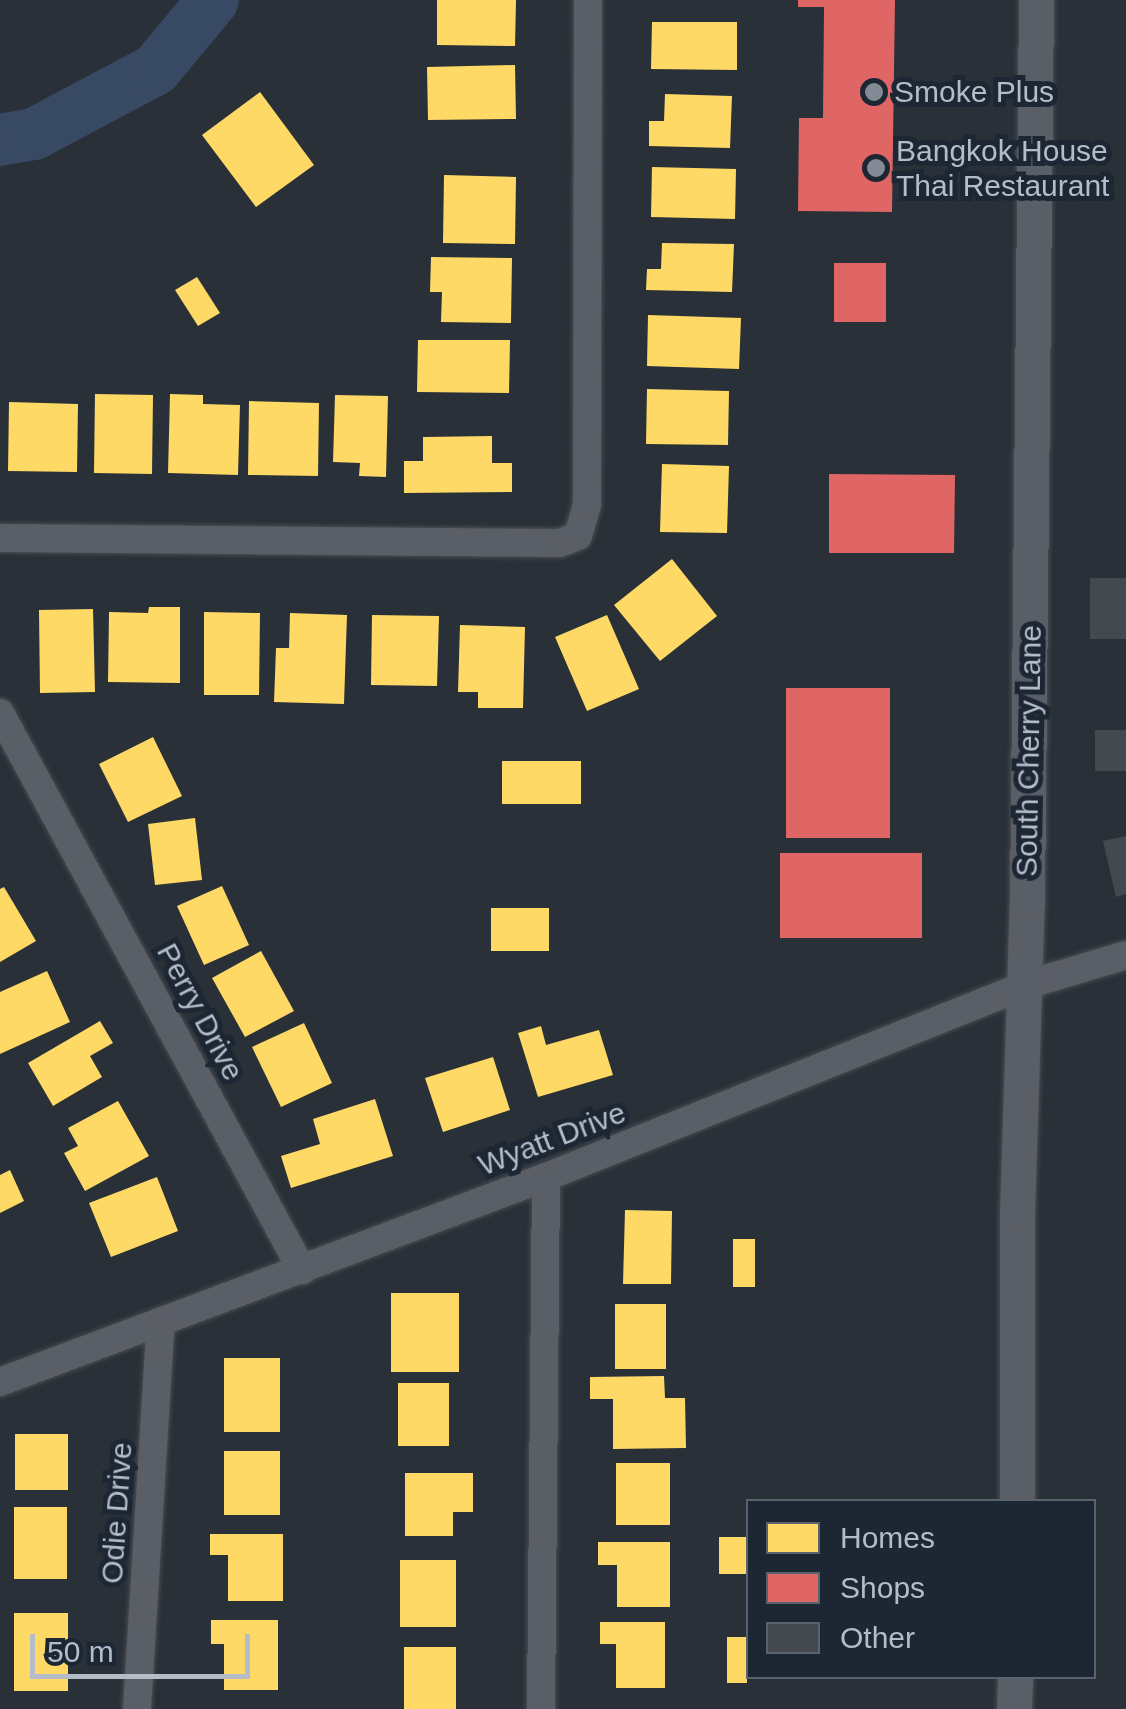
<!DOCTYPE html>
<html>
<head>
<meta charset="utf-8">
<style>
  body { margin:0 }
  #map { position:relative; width:1126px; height:1709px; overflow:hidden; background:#2a3038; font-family:Arial,sans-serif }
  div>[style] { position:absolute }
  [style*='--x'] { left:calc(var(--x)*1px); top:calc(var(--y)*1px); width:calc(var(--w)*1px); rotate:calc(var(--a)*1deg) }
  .homes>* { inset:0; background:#ffd966 }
  .shops>* { inset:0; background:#e06666 }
  .river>* { height:52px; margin:-26px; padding:0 26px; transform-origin:26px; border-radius:26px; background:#384963 }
  .building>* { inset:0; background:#444950 }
  .roads { filter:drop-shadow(0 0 2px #484c53) drop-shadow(0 0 2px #484c53) }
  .minor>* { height:28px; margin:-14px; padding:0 14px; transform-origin:14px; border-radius:14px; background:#5a5e66 }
  .tertiary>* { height:35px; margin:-17.5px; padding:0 17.5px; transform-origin:17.5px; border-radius:17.5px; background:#5a5e66 }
  .dots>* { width:28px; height:28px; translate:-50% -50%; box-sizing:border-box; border:5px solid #1d2633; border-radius:50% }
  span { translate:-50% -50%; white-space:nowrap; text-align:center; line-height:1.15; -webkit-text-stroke:10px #1d2633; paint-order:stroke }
  .poi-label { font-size:30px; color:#b4bcc9 }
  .left { translate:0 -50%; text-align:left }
  .street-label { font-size:30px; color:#b4bcc9 }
  .legend { position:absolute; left:746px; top:1499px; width:350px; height:180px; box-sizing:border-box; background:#1d2633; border:2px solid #59626f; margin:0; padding:12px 18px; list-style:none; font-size:30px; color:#b4bcc9 }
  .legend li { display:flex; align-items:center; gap:20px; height:50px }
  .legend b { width:50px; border:2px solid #59626f }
  .scale { position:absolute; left:30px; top:1634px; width:220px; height:45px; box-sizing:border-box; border:5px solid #b4bcc9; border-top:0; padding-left:12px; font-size:30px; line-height:35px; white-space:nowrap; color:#b4bcc9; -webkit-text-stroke:8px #1d2633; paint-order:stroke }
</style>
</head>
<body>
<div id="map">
  <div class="homes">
    <i style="clip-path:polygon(437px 0,516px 0,515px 46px,437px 45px)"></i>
    <i style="clip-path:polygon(652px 22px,737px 22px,737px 70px,651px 69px)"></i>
    <i style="clip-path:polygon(515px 65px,516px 119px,428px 120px,427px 67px)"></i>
    <i style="clip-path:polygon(260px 92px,314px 165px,256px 207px,202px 135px)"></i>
    <i style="clip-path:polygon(665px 94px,732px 96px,730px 148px,649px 146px,649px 121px,664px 121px)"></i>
    <i style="clip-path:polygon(652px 167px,736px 169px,735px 219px,651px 217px)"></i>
    <i style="clip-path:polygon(444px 175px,516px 177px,515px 244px,443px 243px)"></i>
    <i style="clip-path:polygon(662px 243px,734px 244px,732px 292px,646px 290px,647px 269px,661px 269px)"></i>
    <i style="clip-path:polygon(431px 257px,512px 258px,511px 323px,441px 322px,442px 292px,430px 292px)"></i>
    <i style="clip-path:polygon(197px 277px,220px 313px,198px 326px,175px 290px)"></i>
    <i style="clip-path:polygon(648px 315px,741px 318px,739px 369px,647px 366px)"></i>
    <i style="clip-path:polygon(418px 340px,510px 340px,509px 393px,417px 392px)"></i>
    <i style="clip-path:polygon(647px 389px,729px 391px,728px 445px,646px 444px)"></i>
    <i style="clip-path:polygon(95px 394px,153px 395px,152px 474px,94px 473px)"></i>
    <i style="clip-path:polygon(170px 394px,203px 395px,203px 404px,240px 405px,238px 475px,168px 473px)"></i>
    <i style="clip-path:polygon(335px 395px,388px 396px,386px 477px,359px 476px,360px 463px,333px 462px)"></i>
    <i style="clip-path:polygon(249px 401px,319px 403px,318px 476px,248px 475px)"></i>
    <i style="clip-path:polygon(9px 402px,78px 404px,77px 472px,8px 471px)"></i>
    <i style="clip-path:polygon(492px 436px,492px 463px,512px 463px,512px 492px,404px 493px,404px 461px,423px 461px,423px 437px)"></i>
    <i style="clip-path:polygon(662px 464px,729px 466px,727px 533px,660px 532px)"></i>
    <i style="clip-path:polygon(672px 559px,717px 616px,660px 661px,614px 605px)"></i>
    <i style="clip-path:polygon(149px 607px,180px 607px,180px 683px,108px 682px,109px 612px,148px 613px)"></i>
    <i style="clip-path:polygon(93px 609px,95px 692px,40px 693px,39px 610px)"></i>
    <i style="clip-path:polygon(204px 612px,260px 613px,259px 695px,204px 695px)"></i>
    <i style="clip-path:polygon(290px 613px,347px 615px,344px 704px,274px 702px,276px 648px,289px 648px)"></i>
    <i style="clip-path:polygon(372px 615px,439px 616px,437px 686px,371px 685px)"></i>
    <i style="clip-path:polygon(607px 615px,639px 689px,587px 711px,555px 637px)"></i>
    <i style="clip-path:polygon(460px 625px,525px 627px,523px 708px,478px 708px,478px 692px,458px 692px)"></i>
    <i style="clip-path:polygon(153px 737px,182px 796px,128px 822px,99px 764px)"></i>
    <i style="clip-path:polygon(502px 761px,581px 761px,581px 804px,502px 804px)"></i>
    <i style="clip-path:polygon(195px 818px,202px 880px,155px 885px,148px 824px)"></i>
    <i style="clip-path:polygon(222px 886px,249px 945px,204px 965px,177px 906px)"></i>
    <i style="clip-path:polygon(4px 887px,36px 941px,0 962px,0 889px)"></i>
    <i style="clip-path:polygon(491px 908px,549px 908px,549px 951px,491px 951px)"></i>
    <i style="clip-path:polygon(261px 951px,294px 1011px,245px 1037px,212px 978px)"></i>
    <i style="clip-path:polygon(47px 971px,70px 1022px,0 1054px,0 992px)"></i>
    <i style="clip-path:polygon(100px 1021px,113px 1043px,90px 1056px,102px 1077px,53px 1106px,28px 1063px)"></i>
    <i style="clip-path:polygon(304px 1023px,332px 1083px,281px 1107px,252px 1047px)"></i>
    <i style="clip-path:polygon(541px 1026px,546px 1045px,599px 1030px,613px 1075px,538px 1097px,518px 1033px)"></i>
    <i style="clip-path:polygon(493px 1057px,510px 1110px,443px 1132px,425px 1078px)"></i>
    <i style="clip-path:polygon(375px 1099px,393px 1156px,291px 1188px,281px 1156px,320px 1144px,313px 1119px)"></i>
    <i style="clip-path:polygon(118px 1101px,149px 1156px,85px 1191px,64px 1153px,78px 1146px,68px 1128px)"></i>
    <i style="clip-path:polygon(10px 1170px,24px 1201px,0 1213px,0 1175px)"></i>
    <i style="clip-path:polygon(157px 1177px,178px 1231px,111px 1257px,89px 1203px)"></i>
    <i style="clip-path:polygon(625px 1210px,672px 1211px,671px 1284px,623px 1284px)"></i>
    <i style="clip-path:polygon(733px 1239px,755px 1239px,755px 1287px,733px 1287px)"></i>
    <i style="clip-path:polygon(391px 1293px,459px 1293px,459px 1372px,391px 1372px)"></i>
    <i style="clip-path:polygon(615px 1304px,666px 1304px,666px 1369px,615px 1369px)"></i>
    <i style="clip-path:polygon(224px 1358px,280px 1358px,280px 1432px,224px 1432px)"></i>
    <i style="clip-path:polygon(664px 1376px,665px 1398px,685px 1398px,686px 1448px,613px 1449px,613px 1399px,590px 1399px,590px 1377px)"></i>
    <i style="clip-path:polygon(398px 1383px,449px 1383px,449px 1446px,398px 1446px)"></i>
    <i style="clip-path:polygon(15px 1434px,68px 1434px,68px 1490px,15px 1490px)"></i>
    <i style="clip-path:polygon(224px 1451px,280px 1451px,280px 1515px,224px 1515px)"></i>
    <i style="clip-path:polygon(616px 1463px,670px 1463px,670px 1525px,616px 1525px)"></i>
    <i style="clip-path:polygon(405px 1473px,473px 1473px,473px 1512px,453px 1512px,453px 1536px,405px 1536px)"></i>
    <i style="clip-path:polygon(14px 1507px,67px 1507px,67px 1579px,14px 1579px)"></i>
    <i style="clip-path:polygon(210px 1534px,283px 1534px,283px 1601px,228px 1601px,228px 1555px,210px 1555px)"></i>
    <i style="clip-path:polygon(719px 1537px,748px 1537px,748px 1574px,719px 1574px)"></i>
    <i style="clip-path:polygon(598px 1542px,670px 1542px,670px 1607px,617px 1607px,617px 1565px,598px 1565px)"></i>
    <i style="clip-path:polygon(400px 1560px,456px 1560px,456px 1627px,400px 1627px)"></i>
    <i style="clip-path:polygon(14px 1613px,68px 1613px,68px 1691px,14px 1691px)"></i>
    <i style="clip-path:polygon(211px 1620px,278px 1620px,278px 1690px,224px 1690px,224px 1644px,211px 1644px)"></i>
    <i style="clip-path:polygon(600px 1622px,665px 1622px,665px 1688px,616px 1688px,616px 1644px,600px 1644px)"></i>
    <i style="clip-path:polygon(727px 1637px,747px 1637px,747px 1683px,727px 1683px)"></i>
    <i style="clip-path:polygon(404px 1647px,456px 1647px,456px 1709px,404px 1709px)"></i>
  </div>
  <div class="shops">
    <i style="clip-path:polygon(798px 0,895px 0,892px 212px,798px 211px,799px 118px,823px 118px,824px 7px,798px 7px)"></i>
    <i style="clip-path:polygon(834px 263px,886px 263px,886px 322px,834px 322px)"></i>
    <i style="clip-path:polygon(829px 474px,955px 475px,954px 553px,829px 553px)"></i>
    <i style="clip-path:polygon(786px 688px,890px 688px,890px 838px,786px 838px)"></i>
    <i style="clip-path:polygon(780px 853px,922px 853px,922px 938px,780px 938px)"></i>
  </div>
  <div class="river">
    <i style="--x:0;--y:140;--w:35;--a:-10"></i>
    <i style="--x:34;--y:134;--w:138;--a:-28"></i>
    <i style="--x:156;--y:69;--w:89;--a:-50.4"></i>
  </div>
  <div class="building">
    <i style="clip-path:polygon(1090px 578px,1126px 578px,1126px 639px,1090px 639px)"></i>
    <i style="clip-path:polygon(1095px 730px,1126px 730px,1126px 771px,1095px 771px)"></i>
    <i style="clip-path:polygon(1126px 836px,1126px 894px,1116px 897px,1103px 841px)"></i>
  </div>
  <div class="roads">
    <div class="minor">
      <i style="--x:0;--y:538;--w:560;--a:0.51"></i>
      <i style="--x:560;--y:543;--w:19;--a:-21"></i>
      <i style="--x:578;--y:536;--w:33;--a:-74"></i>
      <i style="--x:587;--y:504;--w:504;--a:-89.89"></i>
      <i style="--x:0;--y:713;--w:634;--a:61.53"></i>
      <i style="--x:0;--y:1382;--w:583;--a:-20.58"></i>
      <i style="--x:546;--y:1177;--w:517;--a:-21.8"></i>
      <i style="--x:1026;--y:985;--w:104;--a:-16.7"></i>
      <i style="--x:137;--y:1709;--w:388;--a:-86.5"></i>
      <i style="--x:541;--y:1709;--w:532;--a:-89.46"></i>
    </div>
    <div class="tertiary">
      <i style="--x:1017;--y:1502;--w:288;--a:-90"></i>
      <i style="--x:1017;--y:1214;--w:312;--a:-88.2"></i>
      <i style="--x:1027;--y:902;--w:902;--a:-89.43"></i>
      <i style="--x:1014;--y:1709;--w:33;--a:-88"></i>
    </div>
  </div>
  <div class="dots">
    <i style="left:874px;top:92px;background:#848b96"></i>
    <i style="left:876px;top:168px;background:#848b96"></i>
  </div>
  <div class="poi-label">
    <span class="left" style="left:894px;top:92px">Smoke Plus</span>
    <span class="left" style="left:896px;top:168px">Bangkok House<br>Thai Restaurant</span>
  </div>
  <div class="street-label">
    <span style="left:1029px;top:751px;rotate:-89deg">South Cherry Lane</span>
    <span style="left:200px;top:1012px;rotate:62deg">Perry Drive</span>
    <span style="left:552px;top:1139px;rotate:-21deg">Wyatt Drive</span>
    <span style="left:117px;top:1513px;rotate:-86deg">Odie Drive</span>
  </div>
  <ul class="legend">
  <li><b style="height:28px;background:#ffd966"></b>Homes</li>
  <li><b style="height:28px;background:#e06666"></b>Shops</li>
  <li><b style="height:28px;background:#444950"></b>Other</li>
  </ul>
  <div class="scale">50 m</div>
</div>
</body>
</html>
